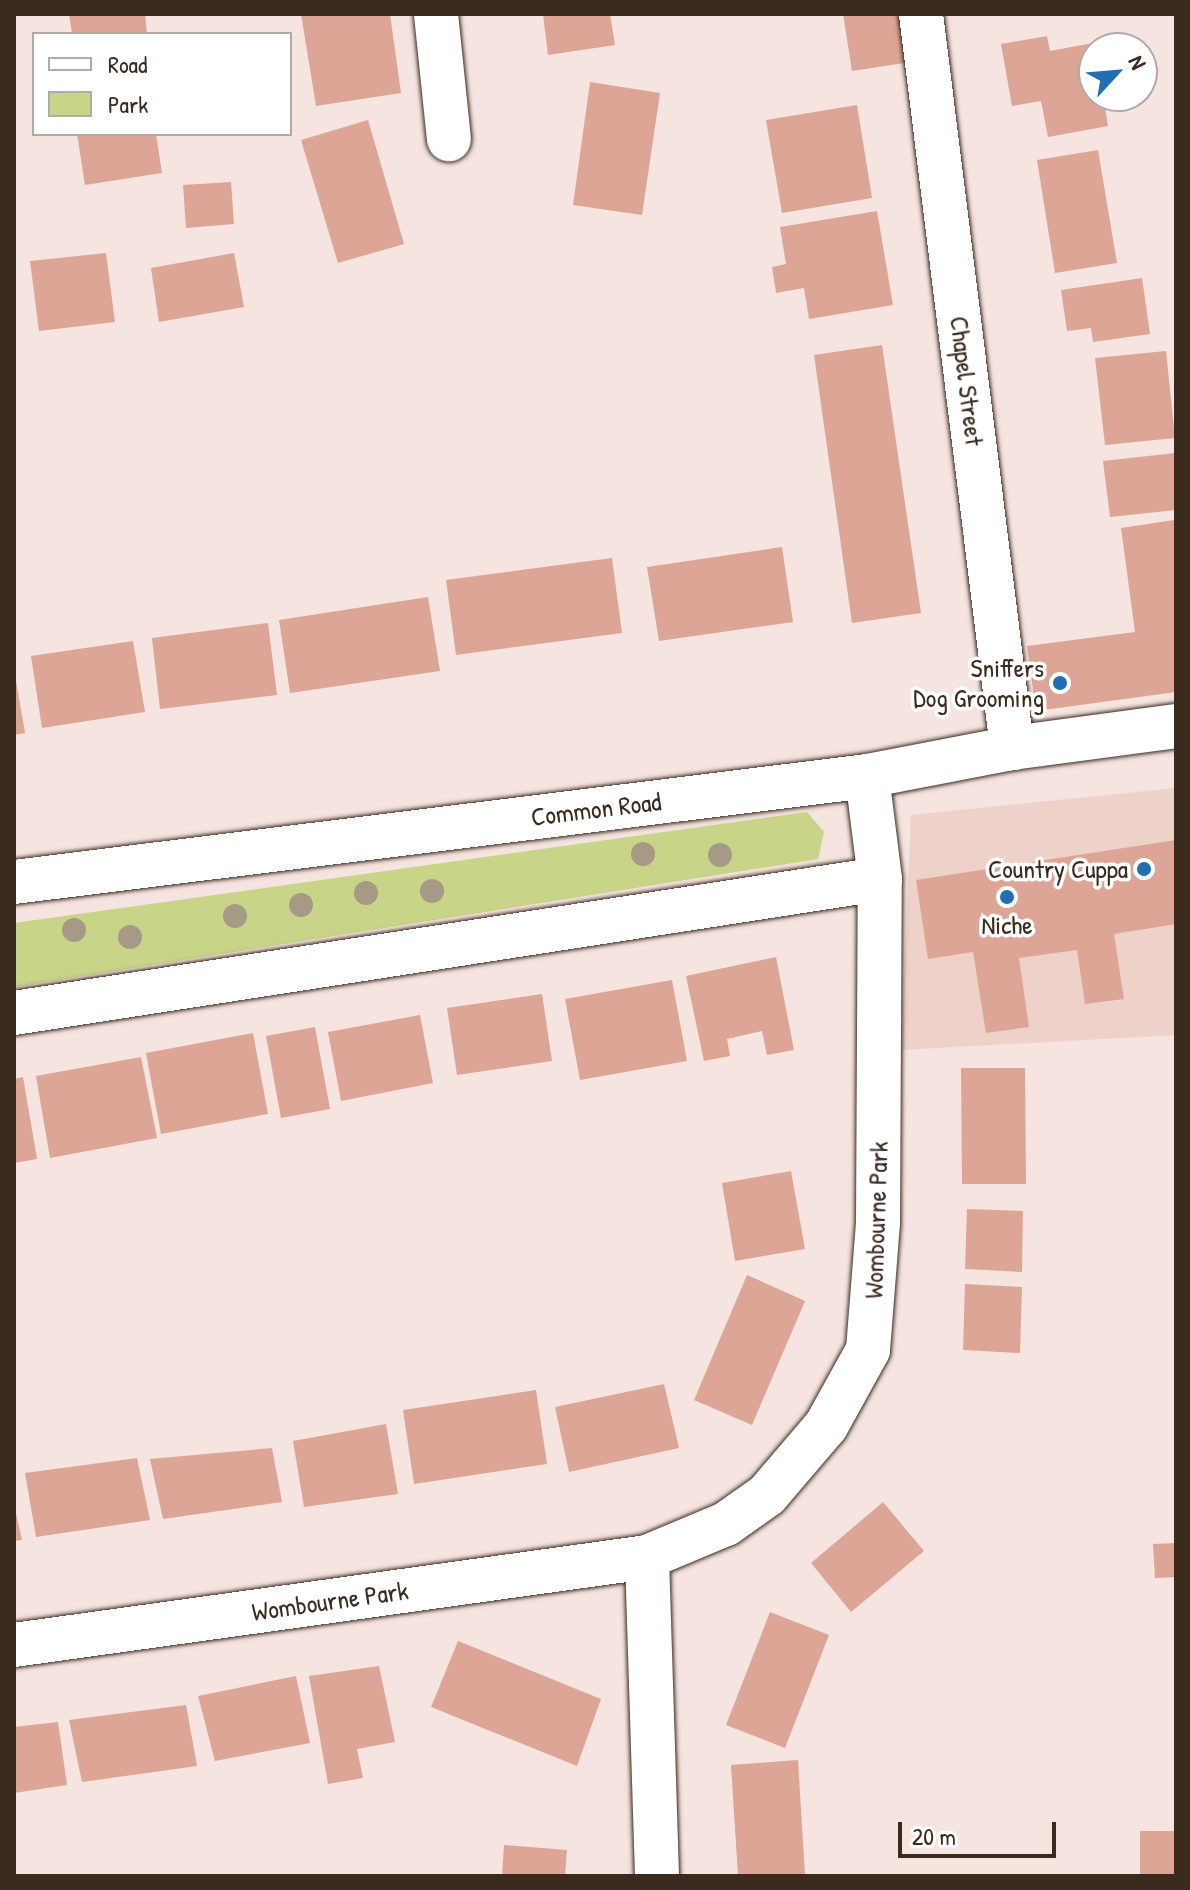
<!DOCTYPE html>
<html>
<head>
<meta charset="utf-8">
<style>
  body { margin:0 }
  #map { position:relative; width:1190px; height:1890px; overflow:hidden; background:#f5e4df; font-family:"Patrick Hand",sans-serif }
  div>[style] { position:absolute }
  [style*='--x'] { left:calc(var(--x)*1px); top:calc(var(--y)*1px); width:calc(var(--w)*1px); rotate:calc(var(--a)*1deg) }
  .built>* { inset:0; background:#eed1c9 }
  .green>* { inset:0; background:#c8d488 }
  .building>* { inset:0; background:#dda595 }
  .roads { filter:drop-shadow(0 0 2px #3b2a1e) drop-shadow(0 0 2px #3b2a1e) }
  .minor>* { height:44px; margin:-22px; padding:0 22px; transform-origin:22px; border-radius:22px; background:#fff }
  .tertiary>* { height:44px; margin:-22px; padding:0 22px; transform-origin:22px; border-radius:22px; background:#fff }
  .trees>* { width:24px; height:24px; margin:-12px; border-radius:50%; background:#a69a86 }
  .dots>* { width:22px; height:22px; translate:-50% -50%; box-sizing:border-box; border:4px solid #fff; border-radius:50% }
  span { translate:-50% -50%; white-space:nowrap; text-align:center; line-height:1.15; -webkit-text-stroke:7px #fff; paint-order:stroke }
  .street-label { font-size:26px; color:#3b2a1e }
  .poi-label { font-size:26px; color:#3b2a1e }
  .right { translate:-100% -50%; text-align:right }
  .frame { position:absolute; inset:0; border:16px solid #3b2a1e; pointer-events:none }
  .legend { position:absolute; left:32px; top:32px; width:260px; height:104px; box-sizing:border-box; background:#fff; border:2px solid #b1aaa5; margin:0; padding:10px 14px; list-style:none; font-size:24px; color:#3b2a1e }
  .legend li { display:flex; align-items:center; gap:16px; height:40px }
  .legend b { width:40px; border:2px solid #b1aaa5 }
  .north { position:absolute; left:1078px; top:32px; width:80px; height:80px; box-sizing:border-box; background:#fff; border:2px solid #b1aaa5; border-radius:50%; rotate:64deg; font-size:22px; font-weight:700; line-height:32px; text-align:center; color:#3b2a1e }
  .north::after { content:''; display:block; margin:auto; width:28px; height:36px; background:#1f6fb2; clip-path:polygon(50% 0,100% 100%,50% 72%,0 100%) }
  .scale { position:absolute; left:898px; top:1822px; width:158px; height:36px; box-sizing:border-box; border:4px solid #3b2a1e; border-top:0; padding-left:10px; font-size:24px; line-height:28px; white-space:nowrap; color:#3b2a1e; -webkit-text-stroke:6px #fff; paint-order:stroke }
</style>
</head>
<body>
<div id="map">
  <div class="built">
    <i style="clip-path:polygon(1176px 788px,1176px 1035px,901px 1050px,911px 815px)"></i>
  </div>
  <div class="green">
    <i style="clip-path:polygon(807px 812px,824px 832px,818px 859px,14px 987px,14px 923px)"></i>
  </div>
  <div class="building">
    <i style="clip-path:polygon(69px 14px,145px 14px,147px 34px,72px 34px)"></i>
    <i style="clip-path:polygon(301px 14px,390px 14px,401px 93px,316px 106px)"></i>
    <i style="clip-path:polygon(543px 14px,610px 14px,615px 45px,548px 55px)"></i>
    <i style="clip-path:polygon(843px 14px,904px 14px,911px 62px,852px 71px)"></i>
    <i style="clip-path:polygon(1047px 36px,1050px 51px,1093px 43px,1094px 96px,1103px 96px,1108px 126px,1048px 137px,1041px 101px,1012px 106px,1001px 44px)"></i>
    <i style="clip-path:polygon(590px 82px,660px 93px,642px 215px,573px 205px)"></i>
    <i style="clip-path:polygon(857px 105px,872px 198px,782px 213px,766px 120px)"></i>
    <i style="clip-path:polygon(368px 120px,404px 244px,338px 263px,301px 140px)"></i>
    <i style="clip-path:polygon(77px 134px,156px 134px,162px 173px,85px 185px)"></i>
    <i style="clip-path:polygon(1098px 150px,1117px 263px,1055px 273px,1037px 160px)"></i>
    <i style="clip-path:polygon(231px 182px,234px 224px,186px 228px,183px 185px)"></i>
    <i style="clip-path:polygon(877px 211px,893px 305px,809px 319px,804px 288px,776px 293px,772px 267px,786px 264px,780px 227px)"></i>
    <i style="clip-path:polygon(106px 253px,115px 322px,39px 331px,30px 261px)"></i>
    <i style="clip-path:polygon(234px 253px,244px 307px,159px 322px,151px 268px)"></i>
    <i style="clip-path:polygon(1142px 278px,1150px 334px,1093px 342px,1091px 328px,1067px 331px,1061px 290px)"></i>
    <i style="clip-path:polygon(882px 345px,921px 613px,852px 623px,814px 355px)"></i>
    <i style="clip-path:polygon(1166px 351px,1175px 438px,1105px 445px,1095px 358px)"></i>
    <i style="clip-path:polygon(1175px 453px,1176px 510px,1110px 517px,1103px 461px)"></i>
    <i style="clip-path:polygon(1174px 520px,1176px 692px,1036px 711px,1027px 646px,1135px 632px,1121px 528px)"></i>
    <i style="clip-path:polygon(782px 547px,793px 622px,659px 641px,647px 567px)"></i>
    <i style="clip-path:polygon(612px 558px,622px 633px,456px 655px,446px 580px)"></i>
    <i style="clip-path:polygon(428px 597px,440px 671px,290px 693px,279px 620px)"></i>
    <i style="clip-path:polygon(268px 623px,277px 695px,160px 709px,152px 638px)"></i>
    <i style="clip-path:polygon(133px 641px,145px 712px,42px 728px,31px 656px)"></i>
    <i style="clip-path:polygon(14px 669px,25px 733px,14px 735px)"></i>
    <i style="clip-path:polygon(1176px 840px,1176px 924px,1114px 934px,1124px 999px,1085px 1004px,1077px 950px,1019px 958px,1029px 1027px,986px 1033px,973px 952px,928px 959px,916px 880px)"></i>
    <i style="clip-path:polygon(776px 957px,794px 1050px,767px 1055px,762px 1031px,727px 1039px,730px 1056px,704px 1061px,686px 976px)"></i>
    <i style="clip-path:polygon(672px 980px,687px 1061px,580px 1080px,565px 999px)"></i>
    <i style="clip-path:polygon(542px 994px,552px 1061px,457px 1075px,447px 1008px)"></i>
    <i style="clip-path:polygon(420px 1015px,433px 1083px,341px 1101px,328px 1032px)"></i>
    <i style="clip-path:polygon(315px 1027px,330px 1109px,281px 1118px,266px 1036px)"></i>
    <i style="clip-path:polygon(253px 1033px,268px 1114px,161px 1134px,146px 1053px)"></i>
    <i style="clip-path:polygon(141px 1057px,157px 1138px,50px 1158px,36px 1076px)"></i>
    <i style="clip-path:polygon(961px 1068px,1025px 1068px,1026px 1184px,962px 1184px)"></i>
    <i style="clip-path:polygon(23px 1077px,37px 1159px,14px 1163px,14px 1079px)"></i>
    <i style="clip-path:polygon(791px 1171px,805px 1249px,735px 1261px,722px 1183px)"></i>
    <i style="clip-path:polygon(967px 1209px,1023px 1211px,1022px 1272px,965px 1269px)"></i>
    <i style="clip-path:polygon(747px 1275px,805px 1301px,752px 1425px,694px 1400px)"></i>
    <i style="clip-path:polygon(965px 1284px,1022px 1287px,1020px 1353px,963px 1350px)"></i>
    <i style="clip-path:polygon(664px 1384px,679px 1448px,569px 1472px,555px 1407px)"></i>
    <i style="clip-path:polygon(536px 1390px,547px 1464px,414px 1484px,403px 1410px)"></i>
    <i style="clip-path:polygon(386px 1424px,398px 1494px,304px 1507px,293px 1441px)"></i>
    <i style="clip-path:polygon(272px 1448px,282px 1502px,163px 1519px,150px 1459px)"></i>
    <i style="clip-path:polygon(137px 1458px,150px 1520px,36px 1537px,25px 1473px)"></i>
    <i style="clip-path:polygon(883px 1502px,924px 1551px,851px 1612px,811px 1563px)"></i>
    <i style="clip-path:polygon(14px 1504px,22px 1540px,14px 1541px)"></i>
    <i style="clip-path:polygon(1176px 1543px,1176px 1577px,1155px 1578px,1153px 1544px)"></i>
    <i style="clip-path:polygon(770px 1612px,829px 1635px,785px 1748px,726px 1725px)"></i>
    <i style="clip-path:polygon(458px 1641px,601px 1699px,577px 1766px,431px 1707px)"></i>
    <i style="clip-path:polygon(379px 1666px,395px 1742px,357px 1749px,363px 1778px,328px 1784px,309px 1676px)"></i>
    <i style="clip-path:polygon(296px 1676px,310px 1743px,215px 1761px,198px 1696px)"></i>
    <i style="clip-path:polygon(186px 1705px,197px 1766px,82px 1782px,69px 1720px)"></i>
    <i style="clip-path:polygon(58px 1722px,67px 1785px,14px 1793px,14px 1727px)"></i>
    <i style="clip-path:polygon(798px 1760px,805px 1874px,738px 1876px,731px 1765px)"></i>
    <i style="clip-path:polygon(1140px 1831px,1176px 1831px,1176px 1876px,1140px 1876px)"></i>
    <i style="clip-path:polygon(504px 1845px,567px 1850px,565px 1876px,502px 1876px)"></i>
  </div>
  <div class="roads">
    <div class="minor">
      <i style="--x:436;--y:14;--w:126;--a:84.1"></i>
      <i style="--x:921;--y:14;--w:740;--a:82.93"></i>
      <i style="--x:14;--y:1013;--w:876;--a:-8.8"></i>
      <i style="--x:647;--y:1557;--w:319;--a:88.2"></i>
      <i style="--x:14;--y:1645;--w:639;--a:-7.91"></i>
      <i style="--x:647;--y:1557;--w:86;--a:-22.7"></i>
      <i style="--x:726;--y:1524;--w:50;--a:-35.3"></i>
      <i style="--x:767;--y:1495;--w:91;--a:-49.5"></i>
      <i style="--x:826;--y:1426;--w:87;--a:-61.1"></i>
      <i style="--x:868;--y:1350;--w:127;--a:-85.5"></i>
      <i style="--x:878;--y:1223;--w:344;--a:-89.7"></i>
      <i style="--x:880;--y:879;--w:104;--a:-97.2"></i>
    </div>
    <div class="tertiary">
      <i style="--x:14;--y:882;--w:860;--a:-7.08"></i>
      <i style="--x:867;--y:776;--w:148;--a:-10.9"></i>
      <i style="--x:1012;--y:748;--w:165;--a:-7.6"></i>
    </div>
  </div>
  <div class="trees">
    <i style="left:643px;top:854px"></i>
    <i style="left:720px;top:855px"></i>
    <i style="left:432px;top:891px"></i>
    <i style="left:366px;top:893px"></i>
    <i style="left:301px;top:905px"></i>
    <i style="left:235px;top:916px"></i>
    <i style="left:74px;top:930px"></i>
    <i style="left:130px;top:937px"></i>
  </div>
  <div class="dots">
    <i style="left:1060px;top:683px;background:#1f6fb2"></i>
    <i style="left:1144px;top:869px;background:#1f6fb2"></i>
    <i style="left:1007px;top:897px;background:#1f6fb2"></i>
  </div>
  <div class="street-label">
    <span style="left:967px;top:381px;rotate:83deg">Chapel Street</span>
    <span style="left:596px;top:809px;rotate:-7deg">Common Road</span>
    <span style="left:876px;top:1220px;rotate:-88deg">Wombourne Park</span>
    <span style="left:330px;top:1601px;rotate:-8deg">Wombourne Park</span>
  </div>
  <div class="poi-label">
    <span class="right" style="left:1044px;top:683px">Sniffers<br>Dog Grooming</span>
    <span class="right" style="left:1128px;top:869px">Country Cuppa</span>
    <span style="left:1007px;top:925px">Niche</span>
  </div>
  <div class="frame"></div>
  <ul class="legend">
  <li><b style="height:10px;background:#fff"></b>Road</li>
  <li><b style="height:22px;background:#c8d488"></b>Park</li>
  </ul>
  <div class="north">N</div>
  <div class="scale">20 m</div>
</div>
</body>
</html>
